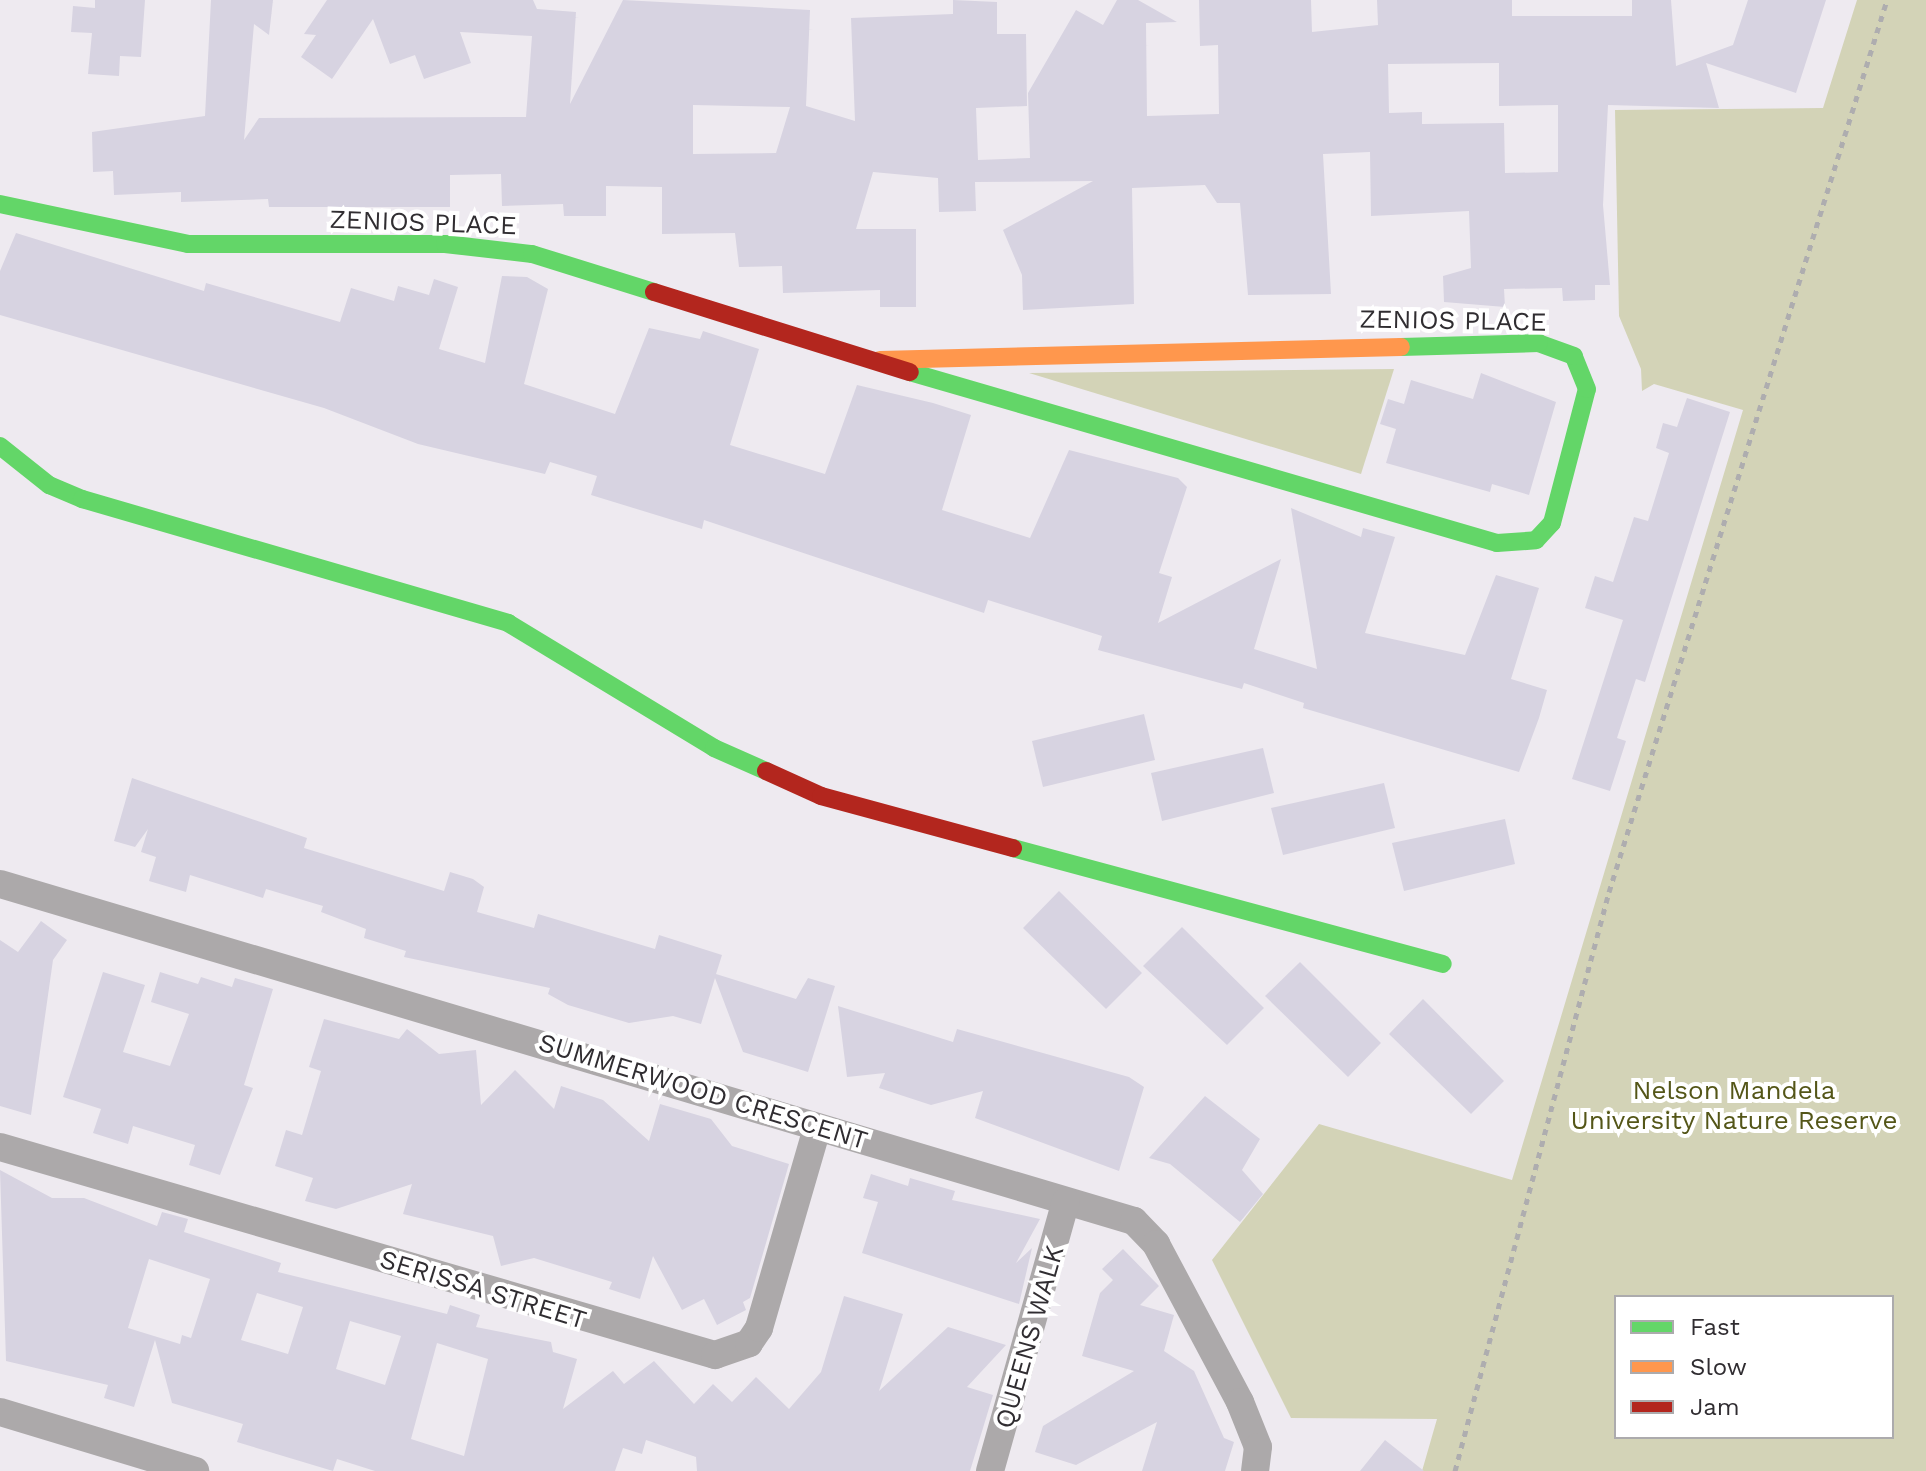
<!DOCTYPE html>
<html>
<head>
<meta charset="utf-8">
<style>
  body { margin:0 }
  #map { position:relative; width:1926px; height:1471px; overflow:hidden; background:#eeeaf0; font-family:"Work Sans",sans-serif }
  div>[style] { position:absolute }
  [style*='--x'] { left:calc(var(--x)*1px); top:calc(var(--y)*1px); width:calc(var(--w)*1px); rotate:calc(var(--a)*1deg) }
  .green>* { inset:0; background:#d3d3b7 }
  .building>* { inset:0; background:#d7d3e1 }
  .path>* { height:5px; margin-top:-2.5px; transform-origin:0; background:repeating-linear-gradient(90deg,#aeadaf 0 6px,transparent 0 12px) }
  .street>* { height:28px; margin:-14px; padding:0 14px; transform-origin:14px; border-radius:14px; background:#aca9aa }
  .fast>* { height:18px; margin:-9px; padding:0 9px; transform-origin:9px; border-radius:9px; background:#63d668 }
  .slow>* { height:18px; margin:-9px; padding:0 9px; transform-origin:9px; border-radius:9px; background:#ff974d }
  .jam>* { height:18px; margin:-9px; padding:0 9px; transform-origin:9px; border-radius:9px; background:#b3261e }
  span { translate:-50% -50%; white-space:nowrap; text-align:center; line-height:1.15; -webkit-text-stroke:8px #fff; paint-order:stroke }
  .street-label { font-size:26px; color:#302d31 }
  .park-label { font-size:26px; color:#545618 }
  .legend { position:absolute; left:1614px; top:1295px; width:280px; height:144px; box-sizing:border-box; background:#fff; border:2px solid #acabad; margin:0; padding:10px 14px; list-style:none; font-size:24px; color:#302d31 }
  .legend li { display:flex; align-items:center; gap:16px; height:40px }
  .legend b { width:40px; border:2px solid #acabad }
</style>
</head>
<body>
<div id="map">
  <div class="green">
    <i style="clip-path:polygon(evenodd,1857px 0,1926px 0,1926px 1471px,1422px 1471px,1437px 1419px,1291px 1418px,1212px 1260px,1319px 1124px,1512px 1180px,1743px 410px,1654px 384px,1642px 391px,1641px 369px,1619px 316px,1615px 110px,1823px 108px,1857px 0,1616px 1297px,1892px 1297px,1892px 1437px,1616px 1437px,1616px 1297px)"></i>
    <i style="clip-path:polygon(1394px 369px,1361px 474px,1029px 373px)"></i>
  </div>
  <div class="building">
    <i style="clip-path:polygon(95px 0,145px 0,141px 57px,120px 56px,119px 76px,88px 74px,92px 33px,71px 32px,73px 6px,95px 8px)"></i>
    <i style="clip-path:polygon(evenodd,211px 0,273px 0,269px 35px,254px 24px,244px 140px,259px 118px,526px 117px,532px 36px,460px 32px,471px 63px,424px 79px,415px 55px,390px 64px,373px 19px,332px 79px,301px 57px,316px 35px,304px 34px,327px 0,533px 0,537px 9px,576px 12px,570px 104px,623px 0,810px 10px,806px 106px,855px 121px,851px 18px,953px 14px,953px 0,997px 2px,997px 34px,1026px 34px,1027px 106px,976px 108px,978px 160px,1030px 158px,1028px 93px,1076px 10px,1103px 25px,1117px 0,1138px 0,1177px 22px,1146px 23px,1147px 116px,1219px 114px,1218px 45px,1200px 46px,1199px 0,1311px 0,1312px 32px,1378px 25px,1377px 0,1512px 0,1512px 16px,1632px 16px,1632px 0,1671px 0,1676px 66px,1733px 45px,1748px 0,1826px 0,1796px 93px,1706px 63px,1719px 108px,1608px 105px,1603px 205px,1610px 285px,1595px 285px,1595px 300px,1563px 301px,1562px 288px,1504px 289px,1505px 307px,1444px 302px,1443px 276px,1471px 268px,1469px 211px,1371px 216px,1370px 152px,1323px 154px,1331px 294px,1248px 295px,1240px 203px,1217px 203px,1205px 185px,1132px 188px,1134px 304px,1023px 310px,1022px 275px,1003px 230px,1093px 181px,975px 182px,976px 211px,939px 212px,938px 178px,873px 172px,856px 229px,916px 229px,916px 307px,880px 307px,880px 290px,783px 293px,782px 266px,739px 267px,735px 233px,662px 234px,662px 187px,606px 186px,606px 216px,564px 216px,563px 204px,502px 206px,501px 174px,450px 175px,450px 207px,269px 207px,268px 199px,181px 202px,181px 192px,114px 195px,113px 171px,93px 172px,92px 132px,205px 116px,211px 0,1499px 63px,1499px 106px,1558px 105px,1558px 172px,1505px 173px,1504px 123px,1422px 124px,1422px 112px,1389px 113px,1388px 64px,1499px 63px,211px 0,693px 105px,790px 107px,776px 153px,693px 154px,693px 105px)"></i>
    <i style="clip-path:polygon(16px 233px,204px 291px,206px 283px,340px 322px,351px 288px,394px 301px,398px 286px,429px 295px,434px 279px,458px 287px,439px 349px,485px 363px,502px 276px,527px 277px,548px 289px,524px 384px,615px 414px,649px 328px,700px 339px,703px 331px,759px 349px,730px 445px,825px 474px,857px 385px,933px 403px,971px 415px,942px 510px,1030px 538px,1069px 450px,1178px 478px,1187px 487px,1159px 573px,1172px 577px,1158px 623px,1281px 559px,1254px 649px,1317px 669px,1291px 508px,1361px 537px,1363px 528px,1395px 537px,1365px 633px,1465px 655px,1496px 575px,1539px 588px,1511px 679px,1547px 690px,1539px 718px,1519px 772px,1303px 708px,1304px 703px,1244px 683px,1242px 689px,1098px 650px,1102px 636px,988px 600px,984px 613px,704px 520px,702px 529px,591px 495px,597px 476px,550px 462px,545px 474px,418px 444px,324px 408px,0 315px,0 271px)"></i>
    <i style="clip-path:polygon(1481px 373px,1556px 402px,1529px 495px,1492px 484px,1490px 492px,1386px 463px,1396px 429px,1380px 424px,1388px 399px,1404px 404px,1411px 380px,1473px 399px)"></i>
    <i style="clip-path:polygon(1687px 398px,1730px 412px,1645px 682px,1636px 679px,1617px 738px,1626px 741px,1610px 791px,1572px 779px,1623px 620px,1585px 608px,1595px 576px,1613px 582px,1634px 517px,1648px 521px,1669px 453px,1656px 448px,1663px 423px,1677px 427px)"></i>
    <i style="clip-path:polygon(1144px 714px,1155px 760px,1043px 787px,1032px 741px)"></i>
    <i style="clip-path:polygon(1263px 748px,1274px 793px,1162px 821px,1151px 773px)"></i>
    <i style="clip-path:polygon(132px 778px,307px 838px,304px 848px,444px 891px,450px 872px,473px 879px,484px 887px,477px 912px,534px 928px,538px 914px,655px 949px,659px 935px,722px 955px,716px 974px,796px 999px,808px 978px,835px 986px,808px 1072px,743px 1052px,715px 978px,701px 1024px,673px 1016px,629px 1023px,568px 1005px,548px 994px,550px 988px,404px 957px,406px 951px,364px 938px,366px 929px,321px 912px,323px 906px,266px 889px,263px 898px,190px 875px,186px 892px,149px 881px,156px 857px,141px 852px,148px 829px,135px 847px,114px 841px)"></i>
    <i style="clip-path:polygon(1384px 783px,1395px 828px,1283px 855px,1271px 808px)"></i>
    <i style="clip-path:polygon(1505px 819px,1515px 864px,1404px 891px,1392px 843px)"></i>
    <i style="clip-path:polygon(1059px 891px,1142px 973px,1106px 1009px,1023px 928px)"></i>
    <i style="clip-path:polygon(41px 921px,67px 940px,53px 960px,31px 1115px,0 1106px,0 940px,18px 952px)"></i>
    <i style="clip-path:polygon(1182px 927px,1264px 1008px,1227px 1045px,1143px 966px)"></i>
    <i style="clip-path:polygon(1300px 962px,1381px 1043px,1348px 1077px,1265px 996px)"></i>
    <i style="clip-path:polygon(103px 972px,145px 985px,123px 1052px,170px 1066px,189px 1014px,151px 1002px,160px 972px,198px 984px,201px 977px,232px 987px,235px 978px,273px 989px,244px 1085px,253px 1088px,220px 1175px,189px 1165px,195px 1145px,133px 1126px,128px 1144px,93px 1133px,101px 1109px,63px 1097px)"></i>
    <i style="clip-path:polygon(1423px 999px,1504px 1081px,1471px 1114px,1389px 1034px)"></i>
    <i style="clip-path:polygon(838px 1006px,953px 1042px,957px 1029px,1129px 1077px,1144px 1087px,1119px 1171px,975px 1118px,983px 1091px,931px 1105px,879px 1088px,885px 1073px,847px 1077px)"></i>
    <i style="clip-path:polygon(324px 1019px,399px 1039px,407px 1029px,439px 1054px,476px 1050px,481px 1105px,515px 1070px,554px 1109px,561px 1086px,603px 1100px,649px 1141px,660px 1104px,711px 1119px,732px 1146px,789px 1164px,750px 1298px,743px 1302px,746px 1310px,717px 1325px,704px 1299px,682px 1310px,653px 1256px,640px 1299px,609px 1289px,612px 1282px,534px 1258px,501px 1266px,493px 1236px,403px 1214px,412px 1184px,336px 1209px,305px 1201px,313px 1178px,275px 1166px,286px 1130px,302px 1135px,321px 1071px,309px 1067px)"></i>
    <i style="clip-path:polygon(1205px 1096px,1260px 1139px,1242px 1170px,1263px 1194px,1240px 1222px,1170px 1164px,1149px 1158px)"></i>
    <i style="clip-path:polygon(evenodd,0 1170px,52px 1198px,84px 1198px,157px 1226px,162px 1212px,188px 1219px,184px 1232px,281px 1263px,278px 1272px,447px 1314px,450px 1305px,480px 1315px,476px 1327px,551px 1342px,553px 1352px,577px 1359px,563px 1409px,613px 1371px,624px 1384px,654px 1361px,694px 1404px,713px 1384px,732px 1402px,756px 1377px,789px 1409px,821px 1372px,844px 1296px,903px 1314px,879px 1391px,948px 1327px,1006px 1345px,967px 1387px,993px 1395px,970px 1471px,697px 1471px,696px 1457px,646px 1440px,642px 1454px,623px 1448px,615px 1471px,375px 1471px,337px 1459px,333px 1471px,237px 1442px,243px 1424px,172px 1403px,155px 1340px,134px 1407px,104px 1398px,108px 1385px,6px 1361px,0 1170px,149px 1259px,210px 1279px,191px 1338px,182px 1335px,180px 1344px,128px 1328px,149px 1259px,0 1170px,257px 1293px,303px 1307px,288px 1354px,241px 1340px,257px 1293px,0 1170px,350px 1321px,401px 1336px,385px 1385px,336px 1369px,350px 1321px,0 1170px,437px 1343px,488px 1359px,464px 1456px,411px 1439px,437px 1343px)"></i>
    <i style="clip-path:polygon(871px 1174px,908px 1186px,910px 1178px,955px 1191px,952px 1200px,1040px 1219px,1016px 1263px,1032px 1248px,1019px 1304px,862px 1253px,878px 1202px,863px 1198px)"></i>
    <i style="clip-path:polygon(1123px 1249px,1159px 1286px,1140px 1305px,1174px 1315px,1164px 1351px,1194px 1371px,1224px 1438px,1234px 1442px,1225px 1471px,1142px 1471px,1157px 1422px,1076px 1465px,1035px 1452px,1043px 1426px,1134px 1371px,1082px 1356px,1100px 1293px,1113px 1280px,1102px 1269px)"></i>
    <i style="clip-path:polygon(1385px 1440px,1424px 1471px,1360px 1471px)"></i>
  </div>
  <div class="path">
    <i style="--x:1455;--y:1471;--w:599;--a:-75.11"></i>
    <i style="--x:1609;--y:892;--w:934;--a:-72.69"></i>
  </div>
  <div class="street">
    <i style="--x:0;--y:884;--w:1183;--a:16.55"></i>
    <i style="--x:1134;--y:1221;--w:32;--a:46"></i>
    <i style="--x:1156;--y:1244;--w:179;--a:62"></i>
    <i style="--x:1240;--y:1402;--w:48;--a:68.2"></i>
    <i style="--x:1258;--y:1447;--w:24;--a:97"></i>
    <i style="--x:0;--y:1147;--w:745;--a:16.22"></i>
    <i style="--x:715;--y:1355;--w:36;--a:-19"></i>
    <i style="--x:749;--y:1343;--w:18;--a:-56"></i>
    <i style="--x:759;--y:1328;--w:208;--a:-73.8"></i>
    <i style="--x:0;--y:1412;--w:204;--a:16.8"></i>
    <i style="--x:990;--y:1471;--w:280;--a:-74.3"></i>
  </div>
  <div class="fast">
    <i style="--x:0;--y:204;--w:192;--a:12"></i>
    <i style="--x:188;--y:244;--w:257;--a:0"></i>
    <i style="--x:445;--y:244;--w:88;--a:6.6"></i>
    <i style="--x:532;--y:254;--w:128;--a:17.3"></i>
    <i style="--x:910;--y:372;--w:611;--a:16.24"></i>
    <i style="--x:1497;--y:543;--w:39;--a:-4"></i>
    <i style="--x:1536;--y:540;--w:23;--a:-47"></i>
    <i style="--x:1552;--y:523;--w:138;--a:-75.4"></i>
    <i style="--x:1587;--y:389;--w:35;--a:-112"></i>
    <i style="--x:1574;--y:356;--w:37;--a:-160"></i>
    <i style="--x:1539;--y:343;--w:138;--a:178.3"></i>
    <i style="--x:0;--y:446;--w:63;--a:38.5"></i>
    <i style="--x:49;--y:485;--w:36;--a:23"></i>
    <i style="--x:82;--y:499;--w:444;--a:16.2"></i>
    <i style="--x:508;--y:623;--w:241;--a:31.2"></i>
    <i style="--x:714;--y:748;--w:57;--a:23.9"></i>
    <i style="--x:1013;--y:848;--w:445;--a:15.1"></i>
  </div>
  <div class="slow">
    <i style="--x:880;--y:360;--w:521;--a:-1.43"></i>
  </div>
  <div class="jam">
    <i style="--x:654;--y:292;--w:268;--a:17.4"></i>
    <i style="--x:766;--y:771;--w:60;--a:24.4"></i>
    <i style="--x:821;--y:796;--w:199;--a:15.2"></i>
  </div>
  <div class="street-label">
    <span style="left:423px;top:223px;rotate:2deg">ZENIOS PLACE</span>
    <span style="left:1453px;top:321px;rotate:1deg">ZENIOS PLACE</span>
    <span style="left:703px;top:1092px;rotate:17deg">SUMMERWOOD CRESCENT</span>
    <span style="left:483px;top:1290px;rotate:17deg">SERISSA STREET</span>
    <span style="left:1030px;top:1337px;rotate:-74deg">QUEENS WALK</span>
  </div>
  <div class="park-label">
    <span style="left:1734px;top:1106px">Nelson Mandela<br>University Nature Reserve</span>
  </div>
  <ul class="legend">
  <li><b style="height:10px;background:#63d668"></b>Fast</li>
  <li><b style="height:10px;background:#ff974d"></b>Slow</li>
  <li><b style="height:10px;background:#b3261e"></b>Jam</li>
  </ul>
</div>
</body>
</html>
